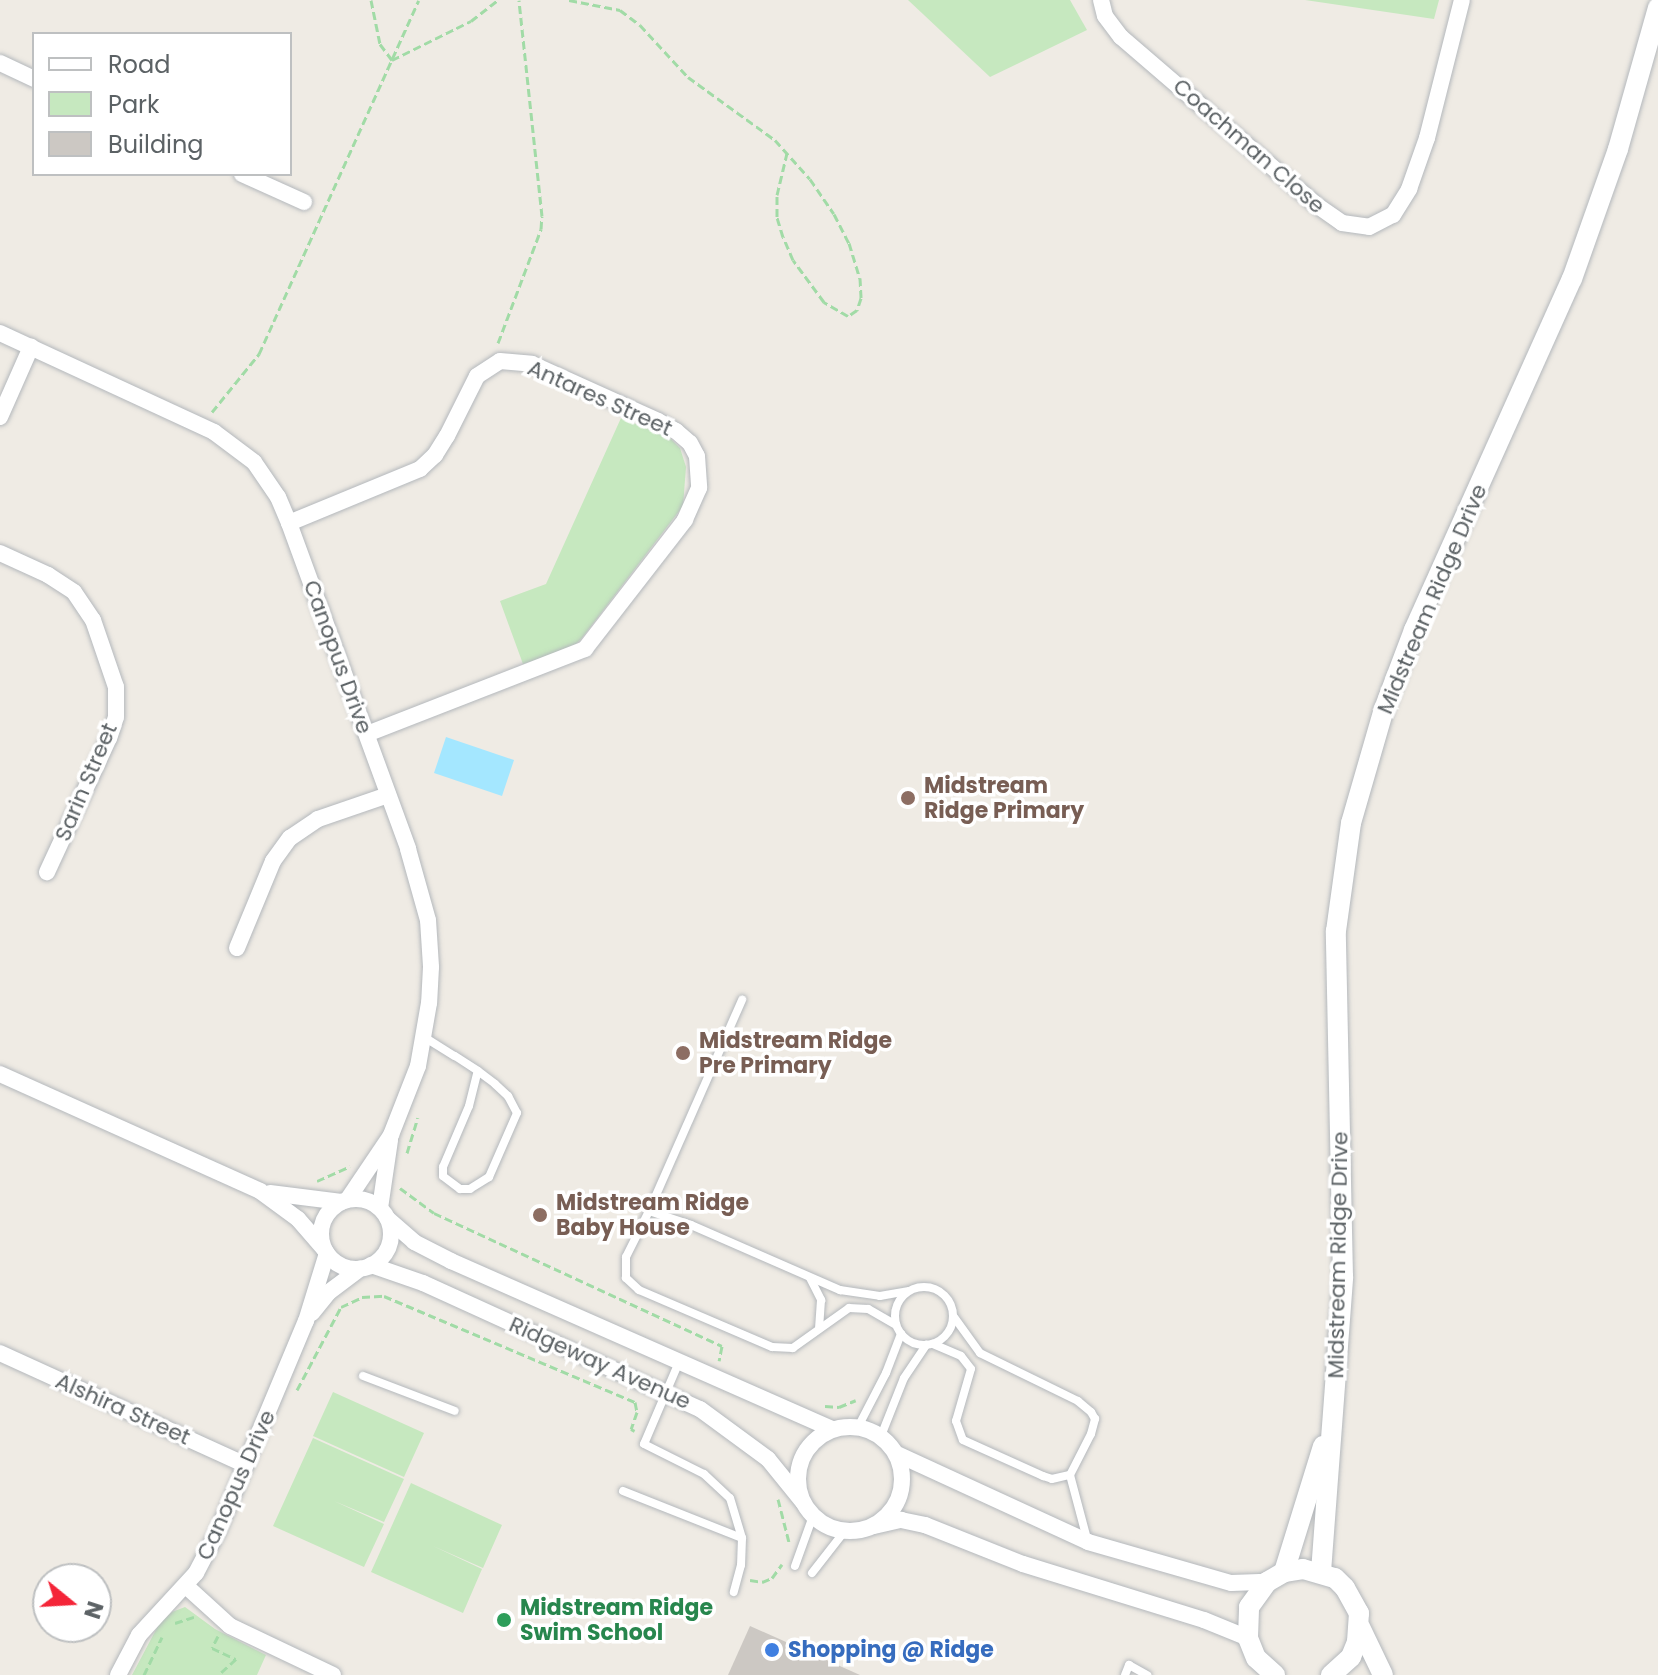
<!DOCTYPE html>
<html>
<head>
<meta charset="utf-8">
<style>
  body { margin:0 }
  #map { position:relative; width:1658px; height:1675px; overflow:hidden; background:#efebe4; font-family:Poppins,sans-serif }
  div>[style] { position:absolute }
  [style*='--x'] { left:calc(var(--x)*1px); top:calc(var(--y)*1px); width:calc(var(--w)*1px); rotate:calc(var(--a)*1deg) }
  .green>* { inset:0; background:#c6e8bf }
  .water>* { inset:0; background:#a4e7ff }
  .building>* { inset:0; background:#ccc8c3 }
  .path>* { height:3px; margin-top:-1.5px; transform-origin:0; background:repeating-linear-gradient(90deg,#a1dba6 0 8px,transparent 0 12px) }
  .roads { filter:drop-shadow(0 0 2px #b4b8bc) drop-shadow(0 0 2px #b4b8bc) }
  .service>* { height:8px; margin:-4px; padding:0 4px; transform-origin:4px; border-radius:4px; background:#fff }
  .service>.ring { margin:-4px; padding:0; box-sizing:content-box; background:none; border:8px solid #fff; border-radius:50% }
  .minor>* { height:16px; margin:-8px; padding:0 8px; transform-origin:8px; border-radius:8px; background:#fff }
  .minor>.ring { margin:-8px; padding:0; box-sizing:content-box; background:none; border:16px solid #fff; border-radius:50% }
  .tertiary>* { height:20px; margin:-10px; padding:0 10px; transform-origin:10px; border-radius:10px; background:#fff }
  .dots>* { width:22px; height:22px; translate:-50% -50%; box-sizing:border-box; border:4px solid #fff; border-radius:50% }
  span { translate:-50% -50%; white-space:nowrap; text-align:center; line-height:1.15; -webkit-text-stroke:7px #fff; paint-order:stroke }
  .street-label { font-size:22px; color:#5c6265 }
  .education-label { font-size:22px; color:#785e54; font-weight:700 }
  .left { translate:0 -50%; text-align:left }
  .leisure-label { font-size:22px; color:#27864d; font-weight:700 }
  .shop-label { font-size:22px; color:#366cbe; font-weight:700 }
  .legend { position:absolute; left:32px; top:32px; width:260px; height:144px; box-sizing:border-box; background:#fff; border:2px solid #bec0c1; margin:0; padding:10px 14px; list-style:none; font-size:24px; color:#5c6265 }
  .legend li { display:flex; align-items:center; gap:16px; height:40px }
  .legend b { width:40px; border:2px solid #bec0c1 }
  .north { position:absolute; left:32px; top:1563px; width:80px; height:80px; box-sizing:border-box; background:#fff; border:2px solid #bec0c1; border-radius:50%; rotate:108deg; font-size:22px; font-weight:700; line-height:32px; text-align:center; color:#5c6265 }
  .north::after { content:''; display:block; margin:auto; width:28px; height:36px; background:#f42538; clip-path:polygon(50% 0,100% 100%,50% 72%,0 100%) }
</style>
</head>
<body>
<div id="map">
  <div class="green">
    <i style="clip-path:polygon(908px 0,1070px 0,1087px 30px,990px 77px)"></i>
    <i style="clip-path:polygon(1305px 0,1439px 0,1434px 19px)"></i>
    <i style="clip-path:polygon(621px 418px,670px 438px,680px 448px,686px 467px,683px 506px,582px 638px,571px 649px,523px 664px,500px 601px,546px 584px)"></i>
    <i style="clip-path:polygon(333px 1392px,424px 1433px,404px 1477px,313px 1436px)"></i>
    <i style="clip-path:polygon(313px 1438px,404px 1479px,384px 1522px,334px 1501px,384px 1524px,364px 1567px,273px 1526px)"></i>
    <i style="clip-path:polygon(411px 1483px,502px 1525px,483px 1568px,433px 1546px,482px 1569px,463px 1613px,371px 1572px)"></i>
    <i style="clip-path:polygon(185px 1607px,215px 1629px,266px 1655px,257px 1675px,132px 1675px,159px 1624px,172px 1612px)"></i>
  </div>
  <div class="water">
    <i style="clip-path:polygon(446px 737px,514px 760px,502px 796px,434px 773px)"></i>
  </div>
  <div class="building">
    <i style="clip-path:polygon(750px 1626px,860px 1675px,728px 1675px)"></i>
  </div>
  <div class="path">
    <i style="--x:371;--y:0;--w:45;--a:78.4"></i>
    <i style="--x:380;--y:44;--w:20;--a:53"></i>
    <i style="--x:392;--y:60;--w:88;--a:-26.3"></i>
    <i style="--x:471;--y:21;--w:34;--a:-38"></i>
    <i style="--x:569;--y:0;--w:52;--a:11.1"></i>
    <i style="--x:620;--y:10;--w:25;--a:37"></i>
    <i style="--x:640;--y:25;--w:71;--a:47.3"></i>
    <i style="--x:688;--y:77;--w:107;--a:35.9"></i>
    <i style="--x:775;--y:140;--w:52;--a:48.1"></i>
    <i style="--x:810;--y:179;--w:42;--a:55.6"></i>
    <i style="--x:834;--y:214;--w:33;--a:63"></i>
    <i style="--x:849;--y:243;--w:37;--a:73"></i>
    <i style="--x:860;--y:278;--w:20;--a:87"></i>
    <i style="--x:861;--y:298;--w:13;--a:108"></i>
    <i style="--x:857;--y:310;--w:11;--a:146"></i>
    <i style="--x:848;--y:316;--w:28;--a:-150"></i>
    <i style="--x:824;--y:302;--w:52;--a:-126.4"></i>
    <i style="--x:793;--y:260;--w:25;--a:-113"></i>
    <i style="--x:783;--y:237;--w:21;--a:-107"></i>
    <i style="--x:777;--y:217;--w:22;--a:-90"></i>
    <i style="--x:777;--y:195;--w:43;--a:-76.6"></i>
    <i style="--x:498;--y:343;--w:122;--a:-69.3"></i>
    <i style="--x:541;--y:229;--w:13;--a:-86"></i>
    <i style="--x:542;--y:216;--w:217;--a:-96.1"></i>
    <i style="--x:212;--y:412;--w:75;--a:-51"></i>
    <i style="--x:259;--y:354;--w:388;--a:-65.7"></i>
    <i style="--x:407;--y:1153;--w:37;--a:-73"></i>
    <i style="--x:317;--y:1181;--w:36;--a:-24"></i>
    <i style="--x:400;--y:1188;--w:42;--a:36.3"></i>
    <i style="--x:434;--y:1213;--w:317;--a:24.8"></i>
    <i style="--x:722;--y:1346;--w:15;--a:101"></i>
    <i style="--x:297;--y:1390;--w:94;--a:-62.1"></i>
    <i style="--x:341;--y:1307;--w:23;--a:-25"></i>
    <i style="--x:362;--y:1297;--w:22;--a:-3"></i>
    <i style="--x:384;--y:1296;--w:272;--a:22.9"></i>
    <i style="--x:635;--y:1402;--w:10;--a:79"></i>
    <i style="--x:637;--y:1412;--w:18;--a:109"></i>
    <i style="--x:631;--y:1429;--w:4;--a:27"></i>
    <i style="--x:825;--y:1406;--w:14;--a:4"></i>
    <i style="--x:839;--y:1407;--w:18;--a:-22"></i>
    <i style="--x:778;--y:1499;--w:44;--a:75.7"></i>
    <i style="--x:750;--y:1580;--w:12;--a:9"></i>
    <i style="--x:762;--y:1582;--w:11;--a:-22"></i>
    <i style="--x:772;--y:1578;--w:17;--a:-54"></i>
    <i style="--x:175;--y:1623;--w:20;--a:-18"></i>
    <i style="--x:218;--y:1636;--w:13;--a:117"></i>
    <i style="--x:212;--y:1648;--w:26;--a:25"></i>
    <i style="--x:236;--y:1659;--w:24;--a:138"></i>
    <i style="--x:144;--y:1675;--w:42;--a:-64.7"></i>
  </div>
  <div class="roads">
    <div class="service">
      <i style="--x:424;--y:1037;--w:36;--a:32"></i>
      <i style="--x:455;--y:1056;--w:27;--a:33"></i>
      <i style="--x:478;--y:1071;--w:21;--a:37"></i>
      <i style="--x:495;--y:1084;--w:18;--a:43"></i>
      <i style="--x:508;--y:1096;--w:19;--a:62"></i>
      <i style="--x:517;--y:1113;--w:70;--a:113.6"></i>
      <i style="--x:489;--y:1177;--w:22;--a:148"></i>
      <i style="--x:470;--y:1189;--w:10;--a:180"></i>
      <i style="--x:460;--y:1189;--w:21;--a:-143"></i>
      <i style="--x:443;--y:1176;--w:9;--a:-90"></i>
      <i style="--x:443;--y:1167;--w:66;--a:-66.9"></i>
      <i style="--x:469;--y:1106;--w:36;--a:-76"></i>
      <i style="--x:649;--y:1211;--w:231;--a:-66.2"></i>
      <i style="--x:810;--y:1278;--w:25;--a:63"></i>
      <i style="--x:821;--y:1300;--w:28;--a:94"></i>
      <i class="ring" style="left:895px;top:1287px;width:50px;height:50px"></i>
      <i style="--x:896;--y:1325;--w:32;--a:-150"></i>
      <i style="--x:868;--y:1309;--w:19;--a:-177"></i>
      <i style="--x:849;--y:1308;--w:69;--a:144.5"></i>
      <i style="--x:793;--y:1348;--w:21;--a:-177"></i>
      <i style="--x:772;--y:1347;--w:145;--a:-156.8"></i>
      <i style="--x:639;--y:1290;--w:18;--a:-137"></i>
      <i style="--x:626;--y:1278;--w:21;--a:-90"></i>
      <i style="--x:626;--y:1257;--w:51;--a:-63.4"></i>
      <i style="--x:649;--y:1211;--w:44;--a:18.4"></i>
      <i style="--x:691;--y:1225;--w:163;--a:23.6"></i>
      <i style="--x:840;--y:1290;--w:40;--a:8.5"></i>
      <i style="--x:880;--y:1296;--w:28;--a:-10"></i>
      <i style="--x:933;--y:1344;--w:30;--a:23"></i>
      <i style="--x:961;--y:1356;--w:16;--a:52"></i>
      <i style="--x:971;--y:1369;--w:54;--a:106.1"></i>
      <i style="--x:956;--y:1421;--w:20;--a:70"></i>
      <i style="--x:963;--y:1440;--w:88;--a:24.2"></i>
      <i style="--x:1043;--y:1476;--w:9;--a:18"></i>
      <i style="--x:1052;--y:1479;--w:18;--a:-13"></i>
      <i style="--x:1070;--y:1475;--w:46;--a:-62.9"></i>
      <i style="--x:1091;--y:1434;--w:16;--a:-75"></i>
      <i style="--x:1095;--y:1419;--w:8;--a:-120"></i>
      <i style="--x:1091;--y:1412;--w:17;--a:-140"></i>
      <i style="--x:1078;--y:1401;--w:109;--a:-153.9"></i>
      <i style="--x:980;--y:1353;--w:44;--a:-125.8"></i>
      <i style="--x:679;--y:1362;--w:89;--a:113.1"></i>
      <i style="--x:644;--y:1444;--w:67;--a:26.6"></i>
      <i style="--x:704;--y:1474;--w:35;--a:43"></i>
      <i style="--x:730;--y:1498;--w:42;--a:73.3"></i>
      <i style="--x:742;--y:1538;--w:27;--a:92"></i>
      <i style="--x:741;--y:1565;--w:28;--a:105"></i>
      <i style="--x:363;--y:1376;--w:98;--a:20.8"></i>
      <i style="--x:858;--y:1427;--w:61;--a:-62.6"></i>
      <i style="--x:886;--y:1373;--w:42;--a:-69"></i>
      <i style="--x:881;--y:1436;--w:62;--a:-68.4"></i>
      <i style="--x:904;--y:1378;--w:40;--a:-56"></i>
      <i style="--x:1070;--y:1475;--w:66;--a:75.1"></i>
      <i style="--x:623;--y:1491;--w:128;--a:21.6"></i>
      <i style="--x:795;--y:1566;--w:53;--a:-70.2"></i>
      <i style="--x:812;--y:1573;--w:52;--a:-52"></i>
      <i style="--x:1125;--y:1675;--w:11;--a:-68"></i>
      <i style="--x:1129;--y:1665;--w:21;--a:29"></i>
    </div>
    <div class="minor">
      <i style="--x:1101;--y:0;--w:16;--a:76"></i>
      <i style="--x:1105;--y:16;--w:26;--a:53"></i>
      <i style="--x:1121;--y:37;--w:256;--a:40.7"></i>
      <i style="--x:1315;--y:204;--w:33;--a:35"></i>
      <i style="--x:1342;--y:223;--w:27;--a:8"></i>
      <i style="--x:1369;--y:227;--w:27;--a:-27"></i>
      <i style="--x:1393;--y:215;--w:31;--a:-58"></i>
      <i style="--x:1409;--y:189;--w:54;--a:-70.6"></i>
      <i style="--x:1427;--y:138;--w:142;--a:-75.8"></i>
      <i style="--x:0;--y:63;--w:38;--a:25"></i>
      <i style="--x:242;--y:174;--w:68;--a:24.3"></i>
      <i style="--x:0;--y:333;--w:236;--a:24.8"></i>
      <i style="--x:214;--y:432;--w:50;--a:36.9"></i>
      <i style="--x:254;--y:462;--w:42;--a:55.6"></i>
      <i style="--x:278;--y:497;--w:28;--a:67"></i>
      <i style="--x:289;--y:523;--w:347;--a:69.9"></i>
      <i style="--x:408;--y:849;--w:74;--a:74.3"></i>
      <i style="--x:428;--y:920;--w:47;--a:86.3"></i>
      <i style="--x:431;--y:967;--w:36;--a:93"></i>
      <i style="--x:429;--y:1003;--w:64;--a:99.9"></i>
      <i style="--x:418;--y:1066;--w:74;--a:111.4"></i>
      <i style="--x:391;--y:1135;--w:77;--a:123.9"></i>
      <i style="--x:0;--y:417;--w:77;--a:-66.1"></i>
      <i style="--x:289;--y:523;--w:142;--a:-22.4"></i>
      <i style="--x:420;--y:469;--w:21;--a:-43"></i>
      <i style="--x:435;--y:455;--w:22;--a:-58"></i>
      <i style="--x:447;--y:436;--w:67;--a:-63.4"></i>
      <i style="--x:477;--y:376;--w:27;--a:-33"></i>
      <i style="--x:500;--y:361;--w:32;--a:5"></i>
      <i style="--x:532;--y:364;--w:138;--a:24.3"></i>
      <i style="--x:658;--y:421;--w:21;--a:29"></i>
      <i style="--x:676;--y:431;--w:18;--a:41"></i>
      <i style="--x:690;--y:443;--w:15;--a:62"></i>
      <i style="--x:697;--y:456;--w:32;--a:86"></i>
      <i style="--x:699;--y:488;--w:35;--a:114"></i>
      <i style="--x:685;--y:520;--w:163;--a:127.8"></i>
      <i style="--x:585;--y:649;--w:234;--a:158.7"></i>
      <i style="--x:0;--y:553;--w:53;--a:24.6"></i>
      <i style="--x:48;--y:575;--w:31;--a:33"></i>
      <i style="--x:74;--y:592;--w:34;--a:56"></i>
      <i style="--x:93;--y:620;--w:71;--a:71.1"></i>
      <i style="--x:116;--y:687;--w:30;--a:90"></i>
      <i style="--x:116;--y:717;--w:22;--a:108"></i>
      <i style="--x:109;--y:738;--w:148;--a:114.8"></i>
      <i style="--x:237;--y:948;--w:94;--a:-67.5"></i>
      <i style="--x:273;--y:861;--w:29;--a:-54"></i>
      <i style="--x:290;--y:838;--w:34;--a:-34"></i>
      <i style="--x:318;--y:819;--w:74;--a:-18.9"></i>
      <i style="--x:0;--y:1074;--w:285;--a:24.2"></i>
      <i style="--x:260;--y:1191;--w:47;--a:36.4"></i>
      <i style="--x:298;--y:1219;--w:40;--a:49"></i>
      <i style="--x:270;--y:1193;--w:72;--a:7.2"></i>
      <i class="ring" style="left:321px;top:1199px;width:54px;height:54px"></i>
      <i style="--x:380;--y:1208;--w:69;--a:-81.6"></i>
      <i style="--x:388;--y:1219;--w:35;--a:41"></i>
      <i style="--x:414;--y:1242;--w:42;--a:27.2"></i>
      <i style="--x:451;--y:1261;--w:416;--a:23.8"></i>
      <i style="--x:371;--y:1265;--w:55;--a:19.1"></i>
      <i style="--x:423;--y:1283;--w:304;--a:24.5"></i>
      <i style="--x:700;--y:1409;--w:84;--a:36.3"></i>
      <i style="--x:768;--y:1459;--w:55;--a:50.9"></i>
      <i style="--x:312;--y:1313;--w:27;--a:-51"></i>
      <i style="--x:329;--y:1292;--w:39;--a:-37"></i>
      <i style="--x:0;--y:1353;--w:270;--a:24.5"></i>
      <i class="ring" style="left:798px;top:1427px;width:88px;height:88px"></i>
      <i style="--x:897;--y:1454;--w:210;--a:24.7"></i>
      <i style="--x:1088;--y:1542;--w:149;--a:16"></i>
      <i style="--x:1231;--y:1583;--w:36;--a:-2"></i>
      <i style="--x:874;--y:1526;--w:28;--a:-13"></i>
      <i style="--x:901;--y:1520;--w:25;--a:12"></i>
      <i style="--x:925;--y:1525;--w:105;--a:21.7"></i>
      <i style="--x:1023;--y:1564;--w:189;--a:17.2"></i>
      <i style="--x:1204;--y:1620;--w:48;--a:22.2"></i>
      <i style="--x:186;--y:1586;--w:59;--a:42.3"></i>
      <i style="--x:230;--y:1626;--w:114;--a:25.4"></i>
      <i style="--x:118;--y:1675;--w:45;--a:-62.3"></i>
      <i style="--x:139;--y:1635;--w:84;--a:-47.4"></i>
      <i style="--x:196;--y:1573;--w:47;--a:-62.4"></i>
      <i style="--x:218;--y:1531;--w:228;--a:-67.3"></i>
      <i style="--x:306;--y:1321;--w:71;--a:-72.8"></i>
    </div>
    <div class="tertiary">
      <i style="--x:1284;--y:1572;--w:132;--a:-72.8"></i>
      <i style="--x:1321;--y:1572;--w:296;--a:-85.7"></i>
      <i style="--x:1343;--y:1277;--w:346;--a:-91.2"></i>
      <i style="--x:1336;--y:931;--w:109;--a:-82.1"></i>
      <i style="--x:1351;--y:823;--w:119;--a:-73.9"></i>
      <i style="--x:1384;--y:709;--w:85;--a:-69.2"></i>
      <i style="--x:1414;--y:630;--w:385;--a:-65.8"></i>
      <i style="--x:1572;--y:279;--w:138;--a:-70.5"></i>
      <i style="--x:1618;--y:149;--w:147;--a:-74.2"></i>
      <i style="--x:1360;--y:1627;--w:53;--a:64.4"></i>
      <i style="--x:1275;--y:1675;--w:25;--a:-138"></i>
      <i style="--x:1256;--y:1658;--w:22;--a:-112"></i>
      <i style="--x:1248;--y:1638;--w:31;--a:-88"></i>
      <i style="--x:1249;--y:1607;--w:31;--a:-54"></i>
      <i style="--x:1267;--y:1582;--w:20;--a:-30"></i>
      <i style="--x:1284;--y:1572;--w:19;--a:-9"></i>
      <i style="--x:1303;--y:1569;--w:33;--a:16"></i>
      <i style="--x:1335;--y:1578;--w:14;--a:45"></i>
      <i style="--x:1345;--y:1588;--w:29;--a:61"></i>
      <i style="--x:1359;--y:1613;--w:29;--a:94"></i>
      <i style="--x:1357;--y:1642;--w:16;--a:112"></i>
      <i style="--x:1351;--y:1657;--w:27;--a:138"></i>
    </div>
  </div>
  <div class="dots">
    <i style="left:908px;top:798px;background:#8d6e63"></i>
    <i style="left:683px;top:1053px;background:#8d6e63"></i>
    <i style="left:540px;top:1215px;background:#8d6e63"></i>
    <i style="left:504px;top:1620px;background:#2e9e5b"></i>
    <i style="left:772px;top:1650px;background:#3f7fe0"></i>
  </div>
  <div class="street-label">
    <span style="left:1249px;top:146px;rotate:41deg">Coachman Close</span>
    <span style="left:600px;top:398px;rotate:24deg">Antares Street</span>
    <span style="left:1432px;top:599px;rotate:-67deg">Midstream Ridge Drive</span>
    <span style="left:338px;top:657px;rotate:70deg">Canopus Drive</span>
    <span style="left:86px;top:782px;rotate:-67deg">Sarin Street</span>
    <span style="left:1338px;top:1255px;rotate:-89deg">Midstream Ridge Drive</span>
    <span style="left:600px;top:1363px;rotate:24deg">Ridgeway Avenue</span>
    <span style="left:123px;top:1409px;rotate:24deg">Alshira Street</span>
    <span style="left:236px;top:1485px;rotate:-66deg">Canopus Drive</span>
  </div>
  <div class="education-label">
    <span class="left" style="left:924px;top:798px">Midstream<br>Ridge Primary</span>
    <span class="left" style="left:699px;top:1053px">Midstream Ridge<br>Pre Primary</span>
    <span class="left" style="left:556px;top:1215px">Midstream Ridge<br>Baby House</span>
  </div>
  <div class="leisure-label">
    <span class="left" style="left:520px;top:1620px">Midstream Ridge<br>Swim School</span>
  </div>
  <div class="shop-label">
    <span class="left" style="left:788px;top:1650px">Shopping @ Ridge</span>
  </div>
  <ul class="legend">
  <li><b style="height:10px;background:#fff"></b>Road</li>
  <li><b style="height:22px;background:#c6e8bf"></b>Park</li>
  <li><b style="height:22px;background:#ccc8c3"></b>Building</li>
  </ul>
  <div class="north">N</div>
</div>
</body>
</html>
